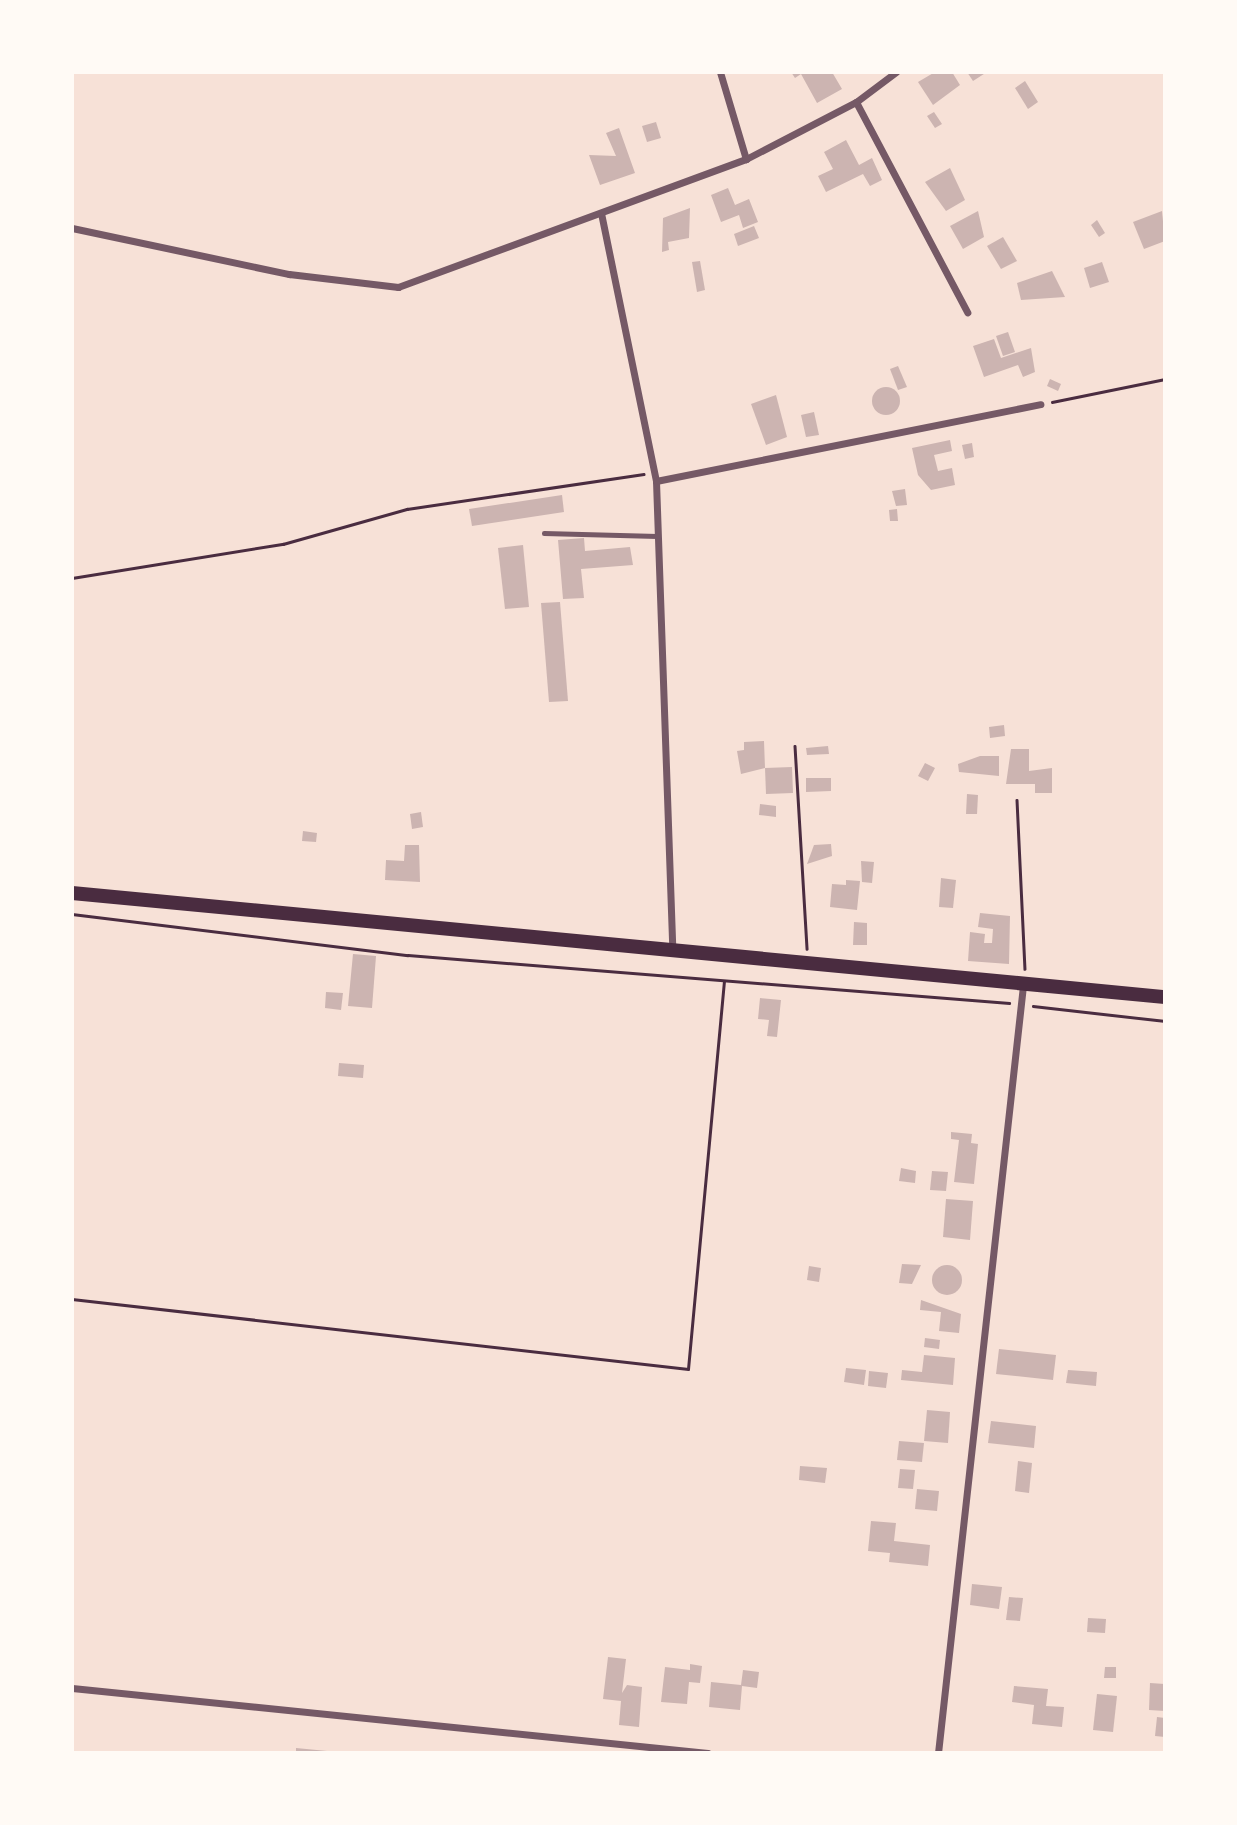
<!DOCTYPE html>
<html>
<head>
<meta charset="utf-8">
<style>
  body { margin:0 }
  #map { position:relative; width:1237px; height:1825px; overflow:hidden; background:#f7e1d7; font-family:"Work Sans",sans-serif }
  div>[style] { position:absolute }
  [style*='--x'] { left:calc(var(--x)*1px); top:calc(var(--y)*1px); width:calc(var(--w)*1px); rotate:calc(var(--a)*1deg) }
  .building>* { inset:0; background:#ccb4b1 }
  .round { border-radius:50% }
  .path>* { height:2.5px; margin:-1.25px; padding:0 1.25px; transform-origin:1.25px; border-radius:1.25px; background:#4a2c40 }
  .service>* { height:4.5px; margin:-2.25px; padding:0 2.25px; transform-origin:2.25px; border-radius:2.25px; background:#755966 }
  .minor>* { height:7px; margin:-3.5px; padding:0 3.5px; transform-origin:3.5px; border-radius:3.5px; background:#755966 }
  .secondary>* { height:14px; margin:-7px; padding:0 7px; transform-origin:7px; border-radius:7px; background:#4a2c40 }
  span { translate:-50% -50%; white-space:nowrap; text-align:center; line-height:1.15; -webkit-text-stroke:5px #fffaf5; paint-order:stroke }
  .frame { position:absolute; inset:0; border:74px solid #fffaf5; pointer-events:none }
</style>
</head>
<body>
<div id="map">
  <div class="building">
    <i style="clip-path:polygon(791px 72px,832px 72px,842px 89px,817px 103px,801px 74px,795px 78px)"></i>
    <i style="clip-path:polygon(935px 72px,952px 72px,960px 85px,933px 105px,918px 82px)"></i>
    <i style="clip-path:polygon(967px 72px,987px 72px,973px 81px)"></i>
    <i style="clip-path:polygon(1025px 81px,1038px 102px,1028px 109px,1015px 88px)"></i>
    <i style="clip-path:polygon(934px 112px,942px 124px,935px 128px,927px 116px)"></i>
    <i style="clip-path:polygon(656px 122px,661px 138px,647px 142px,642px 126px)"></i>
    <i style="clip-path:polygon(619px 128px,635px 173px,600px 185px,589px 155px,616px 156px,606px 133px)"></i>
    <i style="clip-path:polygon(846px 140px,859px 165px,872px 158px,882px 180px,870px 186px,863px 174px,826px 192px,818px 176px,833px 169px,824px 152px)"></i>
    <i style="clip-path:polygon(950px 168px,965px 200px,946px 211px,925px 182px)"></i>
    <i style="clip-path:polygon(728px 188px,735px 205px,749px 199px,758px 222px,743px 228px,739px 215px,721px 222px,711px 195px)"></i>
    <i style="clip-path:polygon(690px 208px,689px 238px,668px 242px,669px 250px,662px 252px,663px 218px)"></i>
    <i style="clip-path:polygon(978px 211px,984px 237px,963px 249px,950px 226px)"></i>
    <i style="clip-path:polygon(1162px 211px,1165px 241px,1144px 249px,1133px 222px)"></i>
    <i style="clip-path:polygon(1097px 220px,1105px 233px,1099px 237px,1091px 225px)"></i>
    <i style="clip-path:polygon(754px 226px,759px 238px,738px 246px,734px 234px)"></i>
    <i style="clip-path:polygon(1003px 237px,1017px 261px,1001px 269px,987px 246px)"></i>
    <i style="clip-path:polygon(700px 261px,705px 290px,697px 292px,692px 262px)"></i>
    <i style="clip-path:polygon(1102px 262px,1109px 282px,1090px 288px,1084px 268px)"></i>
    <i style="clip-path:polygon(1052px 271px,1065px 297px,1021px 300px,1017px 283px)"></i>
    <i style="clip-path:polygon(1008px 332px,1015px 352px,1003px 356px,996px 336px)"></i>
    <i style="clip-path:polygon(994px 339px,1001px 358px,1031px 348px,1035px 372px,1023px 377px,1018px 365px,984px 377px,973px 346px)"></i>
    <i style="clip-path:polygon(898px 366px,907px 387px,898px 390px,890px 369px)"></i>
    <i style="clip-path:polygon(1050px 379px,1061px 384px,1058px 391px,1047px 386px)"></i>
    <i class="round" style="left:872px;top:387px;width:28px;height:28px"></i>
    <i style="clip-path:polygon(776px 395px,787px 437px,766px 445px,751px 404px)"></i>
    <i style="clip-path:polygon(814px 412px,819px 435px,806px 437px,801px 415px)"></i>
    <i style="clip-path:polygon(950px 440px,952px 451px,934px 455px,938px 471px,952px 468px,955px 485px,931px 490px,918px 475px,912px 448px)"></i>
    <i style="clip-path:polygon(972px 443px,974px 457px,965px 459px,962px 445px)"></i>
    <i style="clip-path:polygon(905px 489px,907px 505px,896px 506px,892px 491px)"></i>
    <i style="clip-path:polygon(562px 495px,564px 512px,472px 526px,469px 509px)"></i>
    <i style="clip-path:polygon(897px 509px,898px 521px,890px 521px,889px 510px)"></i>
    <i style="clip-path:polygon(584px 538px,585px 551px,630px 547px,633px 565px,581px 569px,584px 598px,563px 599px,558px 540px)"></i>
    <i style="clip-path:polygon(523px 545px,529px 607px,505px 609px,498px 548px)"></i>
    <i style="clip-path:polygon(560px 602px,568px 701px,549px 702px,541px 603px)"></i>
    <i style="clip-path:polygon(1004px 725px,1005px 736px,990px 738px,989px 727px)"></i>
    <i style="clip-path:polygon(764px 741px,765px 768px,741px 774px,737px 751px,744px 750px,744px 742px)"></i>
    <i style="clip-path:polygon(828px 746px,829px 754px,807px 755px,806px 748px)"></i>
    <i style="clip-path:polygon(1011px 749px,1029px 749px,1029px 771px,1052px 768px,1052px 793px,1035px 793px,1035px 784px,1006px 784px)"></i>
    <i style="clip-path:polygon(980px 756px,999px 756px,999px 776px,959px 772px,958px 764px)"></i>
    <i style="clip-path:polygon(925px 763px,935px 768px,928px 781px,918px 776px)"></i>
    <i style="clip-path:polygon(792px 767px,793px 793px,766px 794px,765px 768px)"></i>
    <i style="clip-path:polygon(806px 778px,831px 778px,831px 791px,806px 792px)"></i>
    <i style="clip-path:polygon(967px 794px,978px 795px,977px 814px,966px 814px)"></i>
    <i style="clip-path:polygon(760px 804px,776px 806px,776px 817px,759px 815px)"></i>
    <i style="clip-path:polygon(421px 812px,423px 827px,412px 829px,410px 814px)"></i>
    <i style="clip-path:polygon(303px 831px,317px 833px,316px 842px,302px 841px)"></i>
    <i style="clip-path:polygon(831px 844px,832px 856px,807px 864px,814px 845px)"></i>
    <i style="clip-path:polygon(405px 845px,419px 845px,420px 882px,385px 880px,386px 860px,404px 861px)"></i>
    <i style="clip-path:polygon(861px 861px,874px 862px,872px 883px,862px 882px)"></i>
    <i style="clip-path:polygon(941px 878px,956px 880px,953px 908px,939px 907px)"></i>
    <i style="clip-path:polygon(846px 880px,860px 881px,857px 910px,830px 907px,832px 884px,846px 885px)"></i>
    <i style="clip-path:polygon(980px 913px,1010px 916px,1009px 964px,968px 961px,970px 932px,985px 934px,984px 943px,992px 943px,993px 929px,978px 927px)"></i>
    <i style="clip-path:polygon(854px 922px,867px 923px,867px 945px,853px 945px)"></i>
    <i style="clip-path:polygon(353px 954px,376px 956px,372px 1008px,348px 1006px)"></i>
    <i style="clip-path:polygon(326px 992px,343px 993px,341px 1010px,325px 1008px)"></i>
    <i style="clip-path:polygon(760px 998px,781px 1000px,777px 1037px,767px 1036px,769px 1020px,758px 1019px)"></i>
    <i style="clip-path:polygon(339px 1063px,364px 1065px,363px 1078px,338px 1076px)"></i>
    <i style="clip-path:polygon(951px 1132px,972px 1134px,971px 1143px,978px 1144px,974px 1184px,954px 1182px,959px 1140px,951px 1139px)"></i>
    <i style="clip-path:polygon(901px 1168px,916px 1171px,915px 1183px,899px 1181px)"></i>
    <i style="clip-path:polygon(932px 1171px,948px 1172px,946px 1191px,930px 1190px)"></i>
    <i style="clip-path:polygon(946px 1199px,973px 1201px,970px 1240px,943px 1237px)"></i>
    <i style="clip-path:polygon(902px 1264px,921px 1265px,912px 1284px,899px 1283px)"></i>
    <i class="round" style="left:932px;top:1265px;width:30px;height:30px"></i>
    <i style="clip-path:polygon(809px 1266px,821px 1268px,819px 1282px,807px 1280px)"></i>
    <i style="clip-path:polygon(921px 1300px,961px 1314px,959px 1333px,939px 1331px,941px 1312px,920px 1310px)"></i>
    <i style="clip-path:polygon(925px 1338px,940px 1340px,939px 1349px,924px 1347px)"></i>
    <i style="clip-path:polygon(999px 1349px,1056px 1355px,1053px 1380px,996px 1374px)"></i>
    <i style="clip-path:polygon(924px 1355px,955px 1358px,953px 1385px,901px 1380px,902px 1370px,922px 1372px)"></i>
    <i style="clip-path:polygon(846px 1368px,866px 1370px,864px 1385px,844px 1382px)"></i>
    <i style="clip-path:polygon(1068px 1370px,1097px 1372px,1096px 1386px,1066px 1383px)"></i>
    <i style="clip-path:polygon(869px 1371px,888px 1373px,886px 1388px,868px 1386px)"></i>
    <i style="clip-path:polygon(927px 1410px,950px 1412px,948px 1443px,924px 1441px)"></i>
    <i style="clip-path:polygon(991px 1421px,1036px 1426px,1034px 1448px,988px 1443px)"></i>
    <i style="clip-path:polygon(899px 1441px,924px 1443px,922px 1462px,897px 1460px)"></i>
    <i style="clip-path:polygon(1018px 1461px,1032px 1463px,1029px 1493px,1015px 1491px)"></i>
    <i style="clip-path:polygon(800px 1466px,827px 1468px,825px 1483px,799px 1480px)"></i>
    <i style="clip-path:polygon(900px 1469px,915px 1470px,913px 1489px,898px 1488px)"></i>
    <i style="clip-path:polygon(917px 1489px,939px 1491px,937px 1511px,915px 1509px)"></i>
    <i style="clip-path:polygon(871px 1521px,896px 1523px,894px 1541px,930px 1545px,928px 1566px,889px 1562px,890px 1553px,868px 1551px)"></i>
    <i style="clip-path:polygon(972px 1584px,1002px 1587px,999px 1609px,970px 1605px)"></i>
    <i style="clip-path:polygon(1009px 1597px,1023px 1598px,1020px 1621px,1006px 1620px)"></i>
    <i style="clip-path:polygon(1088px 1618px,1106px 1619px,1105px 1633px,1087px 1632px)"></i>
    <i style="clip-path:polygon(608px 1657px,626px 1659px,622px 1693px,627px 1685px,642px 1687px,639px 1727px,619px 1725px,621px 1701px,603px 1699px)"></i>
    <i style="clip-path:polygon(690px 1664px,702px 1666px,700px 1683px,689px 1682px,687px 1704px,661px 1702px,665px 1667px,690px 1670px)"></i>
    <i style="clip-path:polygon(1105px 1667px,1116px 1667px,1116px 1678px,1104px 1678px)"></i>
    <i style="clip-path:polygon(743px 1670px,759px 1672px,757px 1688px,742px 1686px,740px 1710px,709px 1707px,711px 1682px,741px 1685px)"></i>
    <i style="clip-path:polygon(1150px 1683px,1165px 1684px,1165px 1711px,1149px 1710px)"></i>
    <i style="clip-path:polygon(1014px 1686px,1048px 1689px,1046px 1706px,1064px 1707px,1062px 1727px,1032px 1724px,1034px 1705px,1012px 1702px)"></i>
    <i style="clip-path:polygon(1097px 1694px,1117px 1696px,1113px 1732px,1093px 1730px)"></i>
    <i style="clip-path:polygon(1157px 1717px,1165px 1718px,1165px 1737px,1155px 1736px)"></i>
    <i style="clip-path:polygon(296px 1748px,327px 1751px,327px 1753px,296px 1753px)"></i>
  </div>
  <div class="path">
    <i style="--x:1052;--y:402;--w:115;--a:-11.5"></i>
    <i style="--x:72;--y:578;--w:214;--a:-9.2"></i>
    <i style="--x:283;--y:544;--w:129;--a:-15.8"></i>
    <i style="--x:407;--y:509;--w:239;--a:-8.4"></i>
    <i style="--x:795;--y:746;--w:203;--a:86.6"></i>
    <i style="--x:1017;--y:800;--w:169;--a:87.3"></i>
    <i style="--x:72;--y:914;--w:338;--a:7"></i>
    <i style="--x:408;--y:955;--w:603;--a:4.57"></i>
    <i style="--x:1033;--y:1006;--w:133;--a:6.5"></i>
    <i style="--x:72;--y:1299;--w:620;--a:6.48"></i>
    <i style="--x:688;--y:1369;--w:389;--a:-84.7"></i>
  </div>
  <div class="service">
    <i style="--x:544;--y:533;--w:113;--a:1.5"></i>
  </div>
  <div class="minor">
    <i style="--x:720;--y:72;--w:91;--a:73.4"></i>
    <i style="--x:856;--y:102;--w:238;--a:62.1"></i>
    <i style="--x:601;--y:213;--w:274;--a:78.4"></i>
    <i style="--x:656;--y:481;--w:469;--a:88"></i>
    <i style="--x:72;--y:228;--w:222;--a:12"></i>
    <i style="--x:289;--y:274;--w:110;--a:6.8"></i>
    <i style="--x:398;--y:287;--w:371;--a:-20.2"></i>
    <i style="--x:746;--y:159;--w:124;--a:-27.4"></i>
    <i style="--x:856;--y:102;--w:50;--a:-36.9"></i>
    <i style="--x:656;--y:481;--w:392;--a:-11.3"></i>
    <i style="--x:72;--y:1688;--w:639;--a:5.84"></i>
    <i style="--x:938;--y:1753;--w:772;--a:-83.68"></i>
  </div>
  <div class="secondary">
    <i style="--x:72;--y:893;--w:1098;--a:5.44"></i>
  </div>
  <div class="frame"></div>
</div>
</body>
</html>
